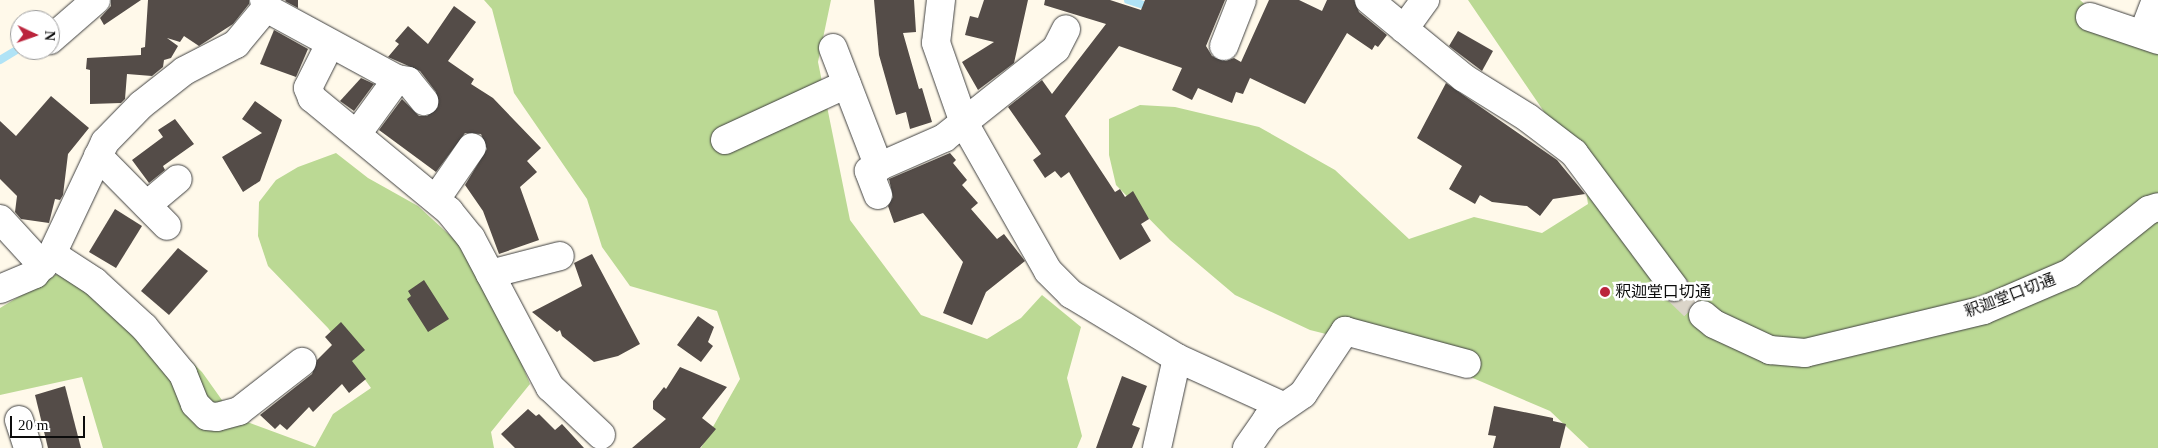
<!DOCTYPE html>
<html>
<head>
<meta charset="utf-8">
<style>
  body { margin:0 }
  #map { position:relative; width:2158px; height:448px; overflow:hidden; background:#fff9ea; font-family:"Times New Roman","Noto Sans JP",serif }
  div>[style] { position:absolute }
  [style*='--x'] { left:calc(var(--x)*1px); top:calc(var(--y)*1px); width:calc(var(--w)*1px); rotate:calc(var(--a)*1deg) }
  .forest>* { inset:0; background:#bbd994 }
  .stream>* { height:8px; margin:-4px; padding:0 4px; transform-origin:4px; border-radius:4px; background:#b0e3f6 }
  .building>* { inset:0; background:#544c48 }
  .minor-tunnel>* { height:28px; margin-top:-14px; transform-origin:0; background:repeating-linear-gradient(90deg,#dbd5c9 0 28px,transparent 0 42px) }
  .roads { filter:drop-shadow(0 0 1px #3f3f3f) drop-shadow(0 0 1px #3f3f3f) }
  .minor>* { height:28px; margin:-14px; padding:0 14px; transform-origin:14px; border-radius:14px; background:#fff }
  .dots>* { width:14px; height:14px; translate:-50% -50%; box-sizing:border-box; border:2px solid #fff; border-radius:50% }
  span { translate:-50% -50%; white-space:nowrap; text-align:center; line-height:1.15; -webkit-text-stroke:5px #fff; paint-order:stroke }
  .poi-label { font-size:16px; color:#0c0c0c }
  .left { translate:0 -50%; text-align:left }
  .street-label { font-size:16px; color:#0c0c0c }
  .north { position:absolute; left:10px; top:10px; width:50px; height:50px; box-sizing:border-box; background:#fff; border:1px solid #9e9e9e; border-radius:50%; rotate:93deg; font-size:14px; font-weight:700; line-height:20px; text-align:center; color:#0c0c0c }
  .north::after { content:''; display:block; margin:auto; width:18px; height:22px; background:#bb243c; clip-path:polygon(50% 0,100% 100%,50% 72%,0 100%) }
  .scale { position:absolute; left:10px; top:416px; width:75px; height:22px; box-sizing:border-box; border:2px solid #0c0c0c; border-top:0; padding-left:6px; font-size:15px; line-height:18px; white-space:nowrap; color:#0c0c0c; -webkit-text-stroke:4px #fff; paint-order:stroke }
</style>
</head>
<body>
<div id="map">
  <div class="forest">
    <i style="clip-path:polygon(484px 0,831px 0,818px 62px,850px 220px,921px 315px,987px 339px,1021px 318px,1042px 295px,1081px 327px,1067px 378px,1082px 436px,1077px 448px,701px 448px,740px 379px,717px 311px,630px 286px,602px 247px,587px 199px,514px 93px,492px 9px)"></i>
    <i style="clip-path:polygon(1468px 0,2080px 0,2122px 37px,2158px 50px,2158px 448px,1589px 448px,1550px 411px,1398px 346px,1358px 342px,1310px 330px,1235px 295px,1170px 240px,1116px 185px,1109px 155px,1109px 119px,1140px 105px,1175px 107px,1259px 127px,1335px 170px,1409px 239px,1474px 217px,1542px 233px,1588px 204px,1579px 147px,1551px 122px)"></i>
    <i style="clip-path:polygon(336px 153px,368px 178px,418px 206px,456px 241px,503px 318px,530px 384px,491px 432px,494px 448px,103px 448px,82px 377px,0 395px,0 308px,55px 275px,93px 266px,202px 372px,234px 417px,315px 447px,333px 414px,371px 388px,328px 328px,268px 266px,258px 236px,259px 202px,276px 180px,298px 167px)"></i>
  </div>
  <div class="stream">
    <i style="--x:1128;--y:0;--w:25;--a:18"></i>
    <i style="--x:0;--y:60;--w:23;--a:-31"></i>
  </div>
  <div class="building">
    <i style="clip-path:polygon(111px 0,141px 0,104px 25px,100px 18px,111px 6px)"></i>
    <i style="clip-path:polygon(148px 0,249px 0,249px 4px,233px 24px,199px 46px,184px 36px,180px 42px,167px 38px,178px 46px,171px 58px,164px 60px,163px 67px,152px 76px,127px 74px,125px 99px,121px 103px,90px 104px,90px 70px,86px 69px,87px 58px,141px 55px,141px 48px,145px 47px)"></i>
    <i style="clip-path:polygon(286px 0,298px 0,298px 8px,285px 1px)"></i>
    <i style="clip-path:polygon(874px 0,914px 0,916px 32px,903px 33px,919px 89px,922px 88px,932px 122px,910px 129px,906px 112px,896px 115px,879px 55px)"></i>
    <i style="clip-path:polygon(984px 0,1028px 0,1014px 63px,978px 90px,962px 62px,994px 42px,965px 35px,970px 16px,978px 18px)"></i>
    <i style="clip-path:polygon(1045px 0,1110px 0,1141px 10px,1145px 0,1225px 0,1206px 46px,1212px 56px,1226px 61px,1234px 58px,1241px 62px,1269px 0,1299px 0,1322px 11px,1327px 0,1354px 0,1359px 12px,1387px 35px,1378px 47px,1375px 45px,1372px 50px,1347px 33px,1305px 104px,1250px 78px,1243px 94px,1236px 92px,1232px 103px,1198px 88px,1192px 100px,1172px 90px,1182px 68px,1119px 46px,1065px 116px,1115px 192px,1120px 189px,1125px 197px,1133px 191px,1149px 219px,1141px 224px,1151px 241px,1120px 260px,1069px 172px,1061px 178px,1055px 171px,1045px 178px,1033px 160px,1041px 154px,1008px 107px,1042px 80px,1052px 94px,1106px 24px,1044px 5px)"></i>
    <i style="clip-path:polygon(454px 6px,476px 22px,448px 61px,474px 79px,471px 84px,493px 98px,541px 148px,527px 161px,537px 172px,520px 187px,539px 240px,499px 254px,483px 211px,465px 185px,487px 149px,481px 134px,465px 133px,436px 172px,379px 130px,402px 99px,419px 116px,427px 116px,438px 107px,436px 92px,420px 71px,388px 57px,399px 44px,395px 41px,408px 26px,428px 44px)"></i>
    <i style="clip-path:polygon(274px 30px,308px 49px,296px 77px,260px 64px)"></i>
    <i style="clip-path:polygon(1458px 31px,1493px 51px,1482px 71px,1449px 46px)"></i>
    <i style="clip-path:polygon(361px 78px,374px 84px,354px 111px,340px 101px)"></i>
    <i style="clip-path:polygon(1446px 83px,1557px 160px,1585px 194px,1553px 199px,1540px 216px,1527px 206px,1492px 202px,1480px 195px,1475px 204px,1449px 189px,1462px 166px,1417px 138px)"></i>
    <i style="clip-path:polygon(51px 96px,89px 128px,68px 154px,63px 195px,60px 200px,55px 199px,49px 223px,21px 219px,15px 212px,17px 196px,0 179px,0 121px,16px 136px)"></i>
    <i style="clip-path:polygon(255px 101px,282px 120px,260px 181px,243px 192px,222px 157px,262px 133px,242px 119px)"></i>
    <i style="clip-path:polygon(175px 119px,194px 144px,163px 166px,165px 170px,149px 183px,132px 160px,163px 137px,158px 130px)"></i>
    <i style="clip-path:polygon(950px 153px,956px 160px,953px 163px,967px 180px,962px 185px,978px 203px,971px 209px,997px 239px,1004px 234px,1025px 261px,986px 292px,972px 325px,943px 313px,963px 262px,923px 213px,894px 223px,888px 206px,893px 197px,889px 179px)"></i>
    <i style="clip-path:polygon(115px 209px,142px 226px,116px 268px,89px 252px)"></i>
    <i style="clip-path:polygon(178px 248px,208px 271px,169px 315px,141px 291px)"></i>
    <i style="clip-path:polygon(592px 254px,640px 344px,618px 356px,594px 362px,562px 336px,560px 330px,557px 332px,532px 312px,582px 286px,574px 263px)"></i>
    <i style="clip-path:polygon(424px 280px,449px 319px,428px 332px,407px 299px,411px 296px,408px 291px)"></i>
    <i style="clip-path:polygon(698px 316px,714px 327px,708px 342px,713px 346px,701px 362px,677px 345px)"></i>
    <i style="clip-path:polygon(341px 322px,365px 350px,352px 361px,366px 379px,349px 393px,342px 384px,313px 412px,309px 407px,287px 430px,280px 424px,275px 429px,260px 415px,312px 374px,317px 360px,332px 345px,325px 337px)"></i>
    <i style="clip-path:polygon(680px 367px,727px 387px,702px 418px,716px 429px,700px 448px,632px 448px,666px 419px,653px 409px,653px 401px,664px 387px,666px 389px)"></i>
    <i style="clip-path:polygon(1122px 376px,1147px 386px,1132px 425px,1140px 428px,1132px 448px,1096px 448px)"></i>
    <i style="clip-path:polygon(65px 386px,81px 448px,48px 448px,35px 395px)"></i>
    <i style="clip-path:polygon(1494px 406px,1553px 418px,1553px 421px,1566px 424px,1560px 448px,1493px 448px,1496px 436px,1488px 435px)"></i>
    <i style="clip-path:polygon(528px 409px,536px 416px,539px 414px,555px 430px,562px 424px,584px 448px,515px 448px,501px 434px)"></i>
  </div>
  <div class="minor-tunnel">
    <i style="--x:1674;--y:287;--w:40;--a:44"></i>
  </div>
  <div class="roads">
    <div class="minor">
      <i style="--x:941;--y:0;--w:43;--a:96.6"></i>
      <i style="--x:936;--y:43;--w:85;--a:70.7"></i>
      <i style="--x:964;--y:123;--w:170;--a:60.4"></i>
      <i style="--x:1048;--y:271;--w:33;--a:45"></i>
      <i style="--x:1071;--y:294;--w:124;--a:31.1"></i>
      <i style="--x:1177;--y:358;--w:116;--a:24.4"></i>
      <i style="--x:1369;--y:0;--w:123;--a:39.4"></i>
      <i style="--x:1464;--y:78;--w:75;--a:32"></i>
      <i style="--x:1528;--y:118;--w:58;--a:37.3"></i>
      <i style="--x:1574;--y:153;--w:167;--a:53.3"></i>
      <i style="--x:266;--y:8;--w:149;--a:28.5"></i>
      <i style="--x:397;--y:79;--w:11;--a:10"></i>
      <i style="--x:408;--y:81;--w:26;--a:51"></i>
      <i style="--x:2090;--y:17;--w:72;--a:18.7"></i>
      <i style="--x:1404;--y:29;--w:36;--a:-54"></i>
      <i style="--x:2143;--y:34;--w:36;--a:-69"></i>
      <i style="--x:50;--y:40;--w:61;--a:-41"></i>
      <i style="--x:330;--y:44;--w:49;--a:116.6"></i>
      <i style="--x:308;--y:88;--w:11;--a:68"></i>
      <i style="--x:312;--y:98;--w:178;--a:39.5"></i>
      <i style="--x:449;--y:211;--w:35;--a:51"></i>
      <i style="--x:471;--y:238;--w:169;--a:62.1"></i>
      <i style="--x:550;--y:387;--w:70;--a:43.3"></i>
      <i style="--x:1224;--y:46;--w:49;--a:-68.6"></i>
      <i style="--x:833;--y:48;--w:128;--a:68.9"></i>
      <i style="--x:357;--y:134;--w:68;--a:-54"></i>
      <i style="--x:725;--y:140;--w:134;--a:-24.7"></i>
      <i style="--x:98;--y:156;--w:98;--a:45.4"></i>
      <i style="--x:878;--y:195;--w:26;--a:-111"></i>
      <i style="--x:869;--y:171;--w:82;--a:-23.7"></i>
      <i style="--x:944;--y:138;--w:143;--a:-38.5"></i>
      <i style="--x:1056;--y:49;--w:22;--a:-63"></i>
      <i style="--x:436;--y:199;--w:63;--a:-55.3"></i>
      <i style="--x:147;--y:205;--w:40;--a:-40"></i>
      <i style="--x:0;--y:219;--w:64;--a:47.5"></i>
      <i style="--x:52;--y:254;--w:51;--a:33.1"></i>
      <i style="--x:95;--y:282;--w:67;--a:42.6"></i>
      <i style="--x:144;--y:327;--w:61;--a:50.3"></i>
      <i style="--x:183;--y:374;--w:32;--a:68"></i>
      <i style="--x:195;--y:404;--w:17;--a:45"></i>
      <i style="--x:207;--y:416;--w:10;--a:6"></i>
      <i style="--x:217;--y:417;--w:23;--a:-15"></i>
      <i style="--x:239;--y:411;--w:80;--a:-37.9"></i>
      <i style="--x:490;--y:274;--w:72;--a:-14.4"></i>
      <i style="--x:0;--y:289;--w:38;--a:-23"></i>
      <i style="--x:35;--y:274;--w:26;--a:-50"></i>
      <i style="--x:52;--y:254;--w:124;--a:-64.7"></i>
      <i style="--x:105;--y:142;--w:52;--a:-45.8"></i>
      <i style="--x:141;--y:105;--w:55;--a:-38.3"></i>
      <i style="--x:184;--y:71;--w:59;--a:-27.4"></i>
      <i style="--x:236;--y:44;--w:47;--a:-50.2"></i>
      <i style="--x:266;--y:8;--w:8;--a:-104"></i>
      <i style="--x:1703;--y:315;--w:14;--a:39"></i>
      <i style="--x:1714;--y:324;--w:62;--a:24.9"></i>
      <i style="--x:1770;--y:350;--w:35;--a:5"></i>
      <i style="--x:1805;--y:353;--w:184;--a:-13.5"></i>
      <i style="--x:1984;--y:310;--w:94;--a:-23.3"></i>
      <i style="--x:2070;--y:273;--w:101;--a:-38.6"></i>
      <i style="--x:2149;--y:210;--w:9;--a:-18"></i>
      <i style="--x:19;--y:420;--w:29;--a:72"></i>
      <i style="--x:1157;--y:448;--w:92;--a:-77.5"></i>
      <i style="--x:1247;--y:448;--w:35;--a:-55"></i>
      <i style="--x:1267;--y:419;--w:44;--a:-34.8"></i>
      <i style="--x:1303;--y:394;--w:76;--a:-56.3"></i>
      <i style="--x:1345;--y:331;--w:126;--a:15.1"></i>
    </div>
  </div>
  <div class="dots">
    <i style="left:1605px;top:292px;background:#bb243c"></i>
  </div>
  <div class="poi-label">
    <span class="left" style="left:1615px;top:292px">釈迦堂口切通</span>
  </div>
  <div class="street-label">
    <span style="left:2010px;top:296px;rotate:-21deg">釈迦堂口切通</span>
  </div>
  <div class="north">N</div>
  <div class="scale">20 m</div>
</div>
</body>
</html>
